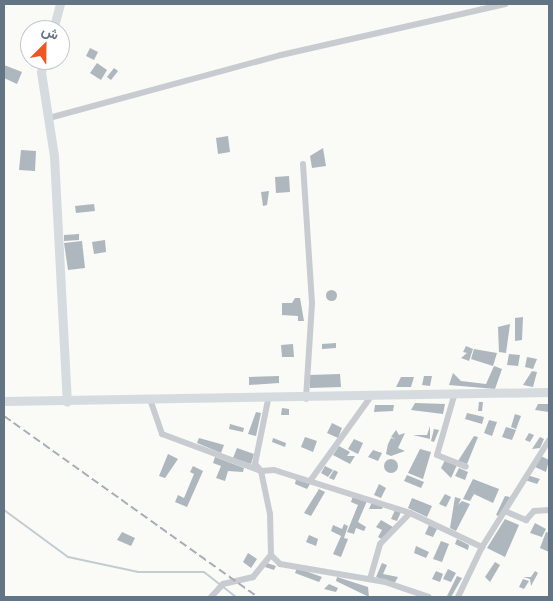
<!DOCTYPE html>
<html>
<head>
<meta charset="utf-8">
<style>
  body { margin:0 }
  #map { position:relative; width:553px; height:601px; overflow:hidden; background:#fafaf7; font-family:Commissioner,Vazirmatn,sans-serif }
  div>[style] { position:absolute }
  [style*='--x'] { left:calc(var(--x)*1px); top:calc(var(--y)*1px); width:calc(var(--w)*1px); rotate:calc(var(--a)*1deg) }
  .stream>* { height:2px; margin:-1px; padding:0 1px; transform-origin:1px; border-radius:1px; background:#c2ccd1 }
  .building>* { inset:0; background:#aeb7bd }
  .round { border-radius:50% }
  .street>* { height:6px; margin:-3px; padding:0 3px; transform-origin:3px; border-radius:3px; background:#c8ccd0 }
  .secondary>* { height:9px; margin:-4.5px; padding:0 4.5px; transform-origin:4.5px; border-radius:4.5px; background:#d6dbdf }
  .rail>* { height:2px; margin-top:-1px; transform-origin:0; background:repeating-linear-gradient(90deg,#a8aeb5 0 8px,transparent 0 12px) }
  span { translate:-50% -50%; white-space:nowrap; text-align:center; line-height:1.15; -webkit-text-stroke:5px #fff; paint-order:stroke }
  .frame { position:absolute; inset:0; border:5px solid #637585; pointer-events:none }
  .north { position:absolute; left:20px; top:20px; width:50px; height:50px; box-sizing:border-box; background:#fff; border:1px solid #c1c8ce; border-radius:50%; rotate:23deg; font-size:14px; font-weight:700; line-height:20px; text-align:center; color:#637585 }
  .north::after { content:''; display:block; margin:auto; width:18px; height:22px; background:#ef5622; clip-path:polygon(50% 0,100% 100%,50% 72%,0 100%) }
</style>
</head>
<body>
<div id="map">
  <div class="stream">
    <i style="--x:4;--y:510;--w:79;--a:36.3"></i>
    <i style="--x:68;--y:557;--w:72;--a:12.1"></i>
    <i style="--x:138;--y:572;--w:66;--a:0"></i>
    <i style="--x:204;--y:572;--w:41;--a:38"></i>
  </div>
  <div class="building">
    <i style="clip-path:polygon(90px 48px,98px 52px,94px 60px,86px 56px)"></i>
    <i style="clip-path:polygon(97px 63px,107px 70px,101px 80px,90px 73px)"></i>
    <i style="clip-path:polygon(4px 65px,22px 72px,17px 84px,4px 78px)"></i>
    <i style="clip-path:polygon(114px 68px,118px 71px,111px 80px,107px 77px)"></i>
    <i style="clip-path:polygon(228px 136px,230px 152px,218px 154px,216px 138px)"></i>
    <i style="clip-path:polygon(323px 148px,326px 166px,312px 168px,310px 156px)"></i>
    <i style="clip-path:polygon(21px 150px,36px 151px,35px 171px,19px 170px)"></i>
    <i style="clip-path:polygon(289px 176px,290px 192px,276px 193px,275px 177px)"></i>
    <i style="clip-path:polygon(269px 191px,267px 205px,263px 206px,261px 192px)"></i>
    <i style="clip-path:polygon(94px 204px,95px 211px,76px 213px,75px 206px)"></i>
    <i style="clip-path:polygon(79px 234px,79px 240px,64px 241px,64px 235px)"></i>
    <i style="clip-path:polygon(105px 240px,106px 252px,94px 254px,92px 242px)"></i>
    <i style="clip-path:polygon(82px 241px,85px 268px,68px 270px,64px 243px)"></i>
    <i class="round" style="left:325.5px;top:289.5px;width:11px;height:11px"></i>
    <i style="clip-path:polygon(295px 298px,300px 298px,304px 321px,298px 321px,298px 316px,282px 315px,282px 303px,292px 303px)"></i>
    <i style="clip-path:polygon(523px 317px,522px 340px,515px 341px,515px 318px)"></i>
    <i style="clip-path:polygon(510px 324px,506px 353px,499px 352px,498px 327px)"></i>
    <i style="clip-path:polygon(336px 343px,336px 348px,322px 349px,322px 344px)"></i>
    <i style="clip-path:polygon(293px 344px,294px 357px,282px 357px,281px 345px)"></i>
    <i style="clip-path:polygon(466px 346px,473px 349px,469px 361px,461px 358px,467px 353px,463px 352px)"></i>
    <i style="clip-path:polygon(474px 349px,497px 353px,493px 366px,471px 359px)"></i>
    <i style="clip-path:polygon(509px 354px,520px 355px,518px 366px,507px 365px)"></i>
    <i style="clip-path:polygon(527px 357px,537px 359px,533px 369px,525px 367px)"></i>
    <i style="clip-path:polygon(494px 366px,502px 369px,495px 389px,449px 385px,453px 373px,461px 381px,486px 384px)"></i>
    <i style="clip-path:polygon(532px 371px,537px 372px,533px 387px,523px 385px)"></i>
    <i style="clip-path:polygon(340px 374px,341px 387px,310px 388px,309px 375px)"></i>
    <i style="clip-path:polygon(279px 376px,279px 383px,249px 385px,249px 377px)"></i>
    <i style="clip-path:polygon(424px 376px,432px 376px,430px 386px,422px 385px)"></i>
    <i style="clip-path:polygon(401px 377px,414px 377px,411px 387px,396px 387px)"></i>
    <i style="clip-path:polygon(479px 402px,483px 402px,482px 411px,478px 411px)"></i>
    <i style="clip-path:polygon(415px 403px,445px 404px,443px 414px,411px 410px)"></i>
    <i style="clip-path:polygon(538px 404px,549px 404px,549px 412px,535px 410px)"></i>
    <i style="clip-path:polygon(375px 405px,394px 405px,393px 411px,374px 412px)"></i>
    <i style="clip-path:polygon(282px 408px,289px 409px,289px 415px,281px 415px)"></i>
    <i style="clip-path:polygon(256px 412px,261px 413px,256px 436px,248px 434px)"></i>
    <i style="clip-path:polygon(467px 413px,484px 417px,482px 424px,465px 419px)"></i>
    <i style="clip-path:polygon(515px 414px,521px 416px,516px 429px,511px 427px)"></i>
    <i style="clip-path:polygon(489px 420px,497px 422px,492px 436px,484px 433px)"></i>
    <i style="clip-path:polygon(332px 423px,342px 428px,338px 438px,327px 433px)"></i>
    <i style="clip-path:polygon(230px 424px,244px 428px,243px 432px,229px 429px)"></i>
    <i style="clip-path:polygon(430px 426px,430px 439px,413px 435px,427px 435px)"></i>
    <i style="clip-path:polygon(506px 427px,516px 430px,512px 440px,502px 437px)"></i>
    <i style="clip-path:polygon(434px 429px,439px 430px,434px 442px,431px 441px)"></i>
    <i style="clip-path:polygon(396px 430px,399px 435px,405px 433px,398px 448px,405px 451px,391px 456px,386px 454px,388px 444px,391px 438px,396px 439px,391px 437px)"></i>
    <i style="clip-path:polygon(529px 433px,534px 435px,530px 442px,525px 440px)"></i>
    <i style="clip-path:polygon(474px 436px,478px 437px,467px 464px,458px 461px)"></i>
    <i style="clip-path:polygon(305px 437px,317px 441px,313px 452px,301px 447px)"></i>
    <i style="clip-path:polygon(540px 437px,544px 439px,540px 448px,532px 449px)"></i>
    <i style="clip-path:polygon(199px 438px,224px 445px,221px 453px,197px 443px)"></i>
    <i style="clip-path:polygon(273px 438px,286px 443px,285px 447px,272px 442px)"></i>
    <i style="clip-path:polygon(354px 439px,363px 443px,358px 454px,348px 449px)"></i>
    <i style="clip-path:polygon(339px 446px,350px 452px,347px 456px,355px 456px,350px 464px,333px 455px)"></i>
    <i style="clip-path:polygon(237px 448px,254px 454px,251px 464px,233px 458px)"></i>
    <i style="clip-path:polygon(420px 449px,431px 452px,423px 479px,408px 473px)"></i>
    <i style="clip-path:polygon(373px 450px,382px 453px,378px 461px,368px 457px)"></i>
    <i style="clip-path:polygon(168px 454px,178px 459px,165px 478px,159px 476px)"></i>
    <i style="clip-path:polygon(541px 456px,549px 460px,546px 472px,535px 467px)"></i>
    <i style="clip-path:polygon(215px 457px,244px 468px,243px 472px,228px 471px,225px 481px,216px 478px,221px 466px,213px 463px)"></i>
    <i class="round" style="left:384px;top:459px;width:14px;height:14px"></i>
    <i style="clip-path:polygon(445px 460px,457px 465px,451px 478px,441px 468px)"></i>
    <i style="clip-path:polygon(193px 466px,203px 471px,187px 507px,175px 502px,178px 495px,184px 498px,194px 474px,190px 472px)"></i>
    <i style="clip-path:polygon(325px 466px,333px 470px,328px 477px,321px 473px)"></i>
    <i style="clip-path:polygon(459px 468px,468px 472px,465px 480px,455px 476px)"></i>
    <i style="clip-path:polygon(334px 470px,338px 472px,334px 480px,329px 478px)"></i>
    <i style="clip-path:polygon(407px 475px,424px 482px,421px 488px,404px 481px)"></i>
    <i style="clip-path:polygon(527px 475px,540px 479px,537px 484px,525px 480px)"></i>
    <i style="clip-path:polygon(296px 479px,310px 484px,307px 489px,295px 484px)"></i>
    <i style="clip-path:polygon(473px 479px,499px 489px,493px 503px,474px 494px,470px 501px,463px 499px)"></i>
    <i style="clip-path:polygon(379px 484px,386px 488px,381px 498px,374px 495px)"></i>
    <i style="clip-path:polygon(319px 489px,325px 492px,311px 516px,304px 513px)"></i>
    <i style="clip-path:polygon(445px 494px,451px 497px,446px 507px,439px 504px)"></i>
    <i style="clip-path:polygon(353px 496px,367px 501px,358px 522px,366px 527px,364px 531px,356px 528px,354px 534px,347px 532px,358px 505px,351px 502px)"></i>
    <i style="clip-path:polygon(505px 496px,510px 497px,501px 517px,496px 515px)"></i>
    <i style="clip-path:polygon(455px 497px,461px 499px,458px 505px,462px 501px,470px 504px,456px 531px,450px 528px)"></i>
    <i style="clip-path:polygon(412px 498px,432px 506px,427px 517px,408px 508px)"></i>
    <i style="clip-path:polygon(372px 502px,383px 506px,382px 509px,369px 509px)"></i>
    <i style="clip-path:polygon(395px 510px,401px 512px,397px 521px,391px 519px)"></i>
    <i style="clip-path:polygon(505px 519px,519px 525px,505px 557px,487px 548px)"></i>
    <i style="clip-path:polygon(381px 520px,393px 527px,383px 540px,378px 537px,382px 530px,376px 527px)"></i>
    <i style="clip-path:polygon(535px 523px,546px 529px,542px 537px,530px 533px)"></i>
    <i style="clip-path:polygon(344px 524px,348px 526px,344px 538px,348px 539px,341px 557px,333px 554px,341px 536px,331px 531px,333px 525px,342px 529px)"></i>
    <i style="clip-path:polygon(429px 525px,437px 529px,433px 537px,425px 534px)"></i>
    <i style="clip-path:polygon(122px 532px,135px 538px,131px 546px,117px 540px)"></i>
    <i style="clip-path:polygon(546px 532px,549px 533px,549px 552px,540px 548px)"></i>
    <i style="clip-path:polygon(309px 535px,318px 539px,316px 546px,306px 542px)"></i>
    <i style="clip-path:polygon(457px 539px,469px 545px,468px 550px,455px 544px)"></i>
    <i style="clip-path:polygon(441px 541px,449px 544px,442px 562px,433px 559px)"></i>
    <i style="clip-path:polygon(416px 546px,429px 552px,426px 558px,414px 553px)"></i>
    <i style="clip-path:polygon(248px 553px,257px 559px,251px 568px,243px 562px)"></i>
    <i style="clip-path:polygon(495px 562px,500px 565px,490px 582px,485px 577px)"></i>
    <i style="clip-path:polygon(267px 563px,276px 566px,274px 570px,265px 567px)"></i>
    <i style="clip-path:polygon(382px 563px,387px 565px,383px 574px,398px 577px,394px 584px,376px 577px)"></i>
    <i style="clip-path:polygon(297px 568px,322px 577px,319px 582px,295px 573px)"></i>
    <i style="clip-path:polygon(448px 569px,456px 573px,451px 582px,443px 579px)"></i>
    <i style="clip-path:polygon(436px 571px,443px 574px,440px 582px,432px 579px)"></i>
    <i style="clip-path:polygon(535px 571px,538px 573px,531px 586px,530px 579px,523px 577px,531px 577px)"></i>
    <i style="clip-path:polygon(457px 576px,462px 578px,451px 597px,447px 596px)"></i>
    <i style="clip-path:polygon(337px 577px,368px 587px,369px 597px,336px 581px)"></i>
    <i style="clip-path:polygon(523px 579px,529px 581px,524px 589px,519px 587px)"></i>
    <i style="clip-path:polygon(329px 584px,338px 588px,336px 592px,324px 589px)"></i>
  </div>
  <div class="street">
    <i style="--x:49;--y:118;--w:240;--a:-15.2"></i>
    <i style="--x:281;--y:55;--w:230;--a:-12.8"></i>
    <i style="--x:303;--y:164;--w:139;--a:86.3"></i>
    <i style="--x:312;--y:303;--w:96;--a:93.6"></i>
    <i style="--x:454;--y:396;--w:61;--a:106.1"></i>
    <i style="--x:437;--y:455;--w:31;--a:22"></i>
    <i style="--x:268;--y:400;--w:65;--a:101.5"></i>
    <i style="--x:255;--y:464;--w:9;--a:49"></i>
    <i style="--x:261;--y:471;--w:44;--a:78.2"></i>
    <i style="--x:270;--y:514;--w:41;--a:88.6"></i>
    <i style="--x:271;--y:555;--w:13;--a:45"></i>
    <i style="--x:280;--y:564;--w:107;--a:9.7"></i>
    <i style="--x:385;--y:582;--w:46;--a:18.8"></i>
    <i style="--x:151;--y:402;--w:34;--a:71"></i>
    <i style="--x:162;--y:434;--w:106;--a:20.5"></i>
    <i style="--x:261;--y:471;--w:13;--a:-4"></i>
    <i style="--x:274;--y:470;--w:143;--a:17.5"></i>
    <i style="--x:410;--y:513;--w:80;--a:25.3"></i>
    <i style="--x:310;--y:481;--w:106;--a:-54.2"></i>
    <i style="--x:507;--y:512;--w:21;--a:23"></i>
    <i style="--x:526;--y:520;--w:12;--a:-48"></i>
    <i style="--x:534;--y:511;--w:15;--a:-4"></i>
    <i style="--x:370;--y:579;--w:36;--a:-74"></i>
    <i style="--x:380;--y:544;--w:43;--a:-45.9"></i>
    <i style="--x:211;--y:597;--w:18;--a:-47"></i>
    <i style="--x:223;--y:584;--w:31;--a:-13"></i>
    <i style="--x:253;--y:577;--w:28;--a:-51"></i>
    <i style="--x:458;--y:597;--w:55;--a:-64.4"></i>
    <i style="--x:482;--y:547;--w:126;--a:-57.9"></i>
  </div>
  <div class="secondary">
    <i style="--x:53;--y:30;--w:27;--a:-75"></i>
    <i style="--x:44;--y:60;--w:12;--a:104"></i>
    <i style="--x:41;--y:72;--w:85;--a:81.2"></i>
    <i style="--x:54;--y:156;--w:246;--a:87"></i>
    <i style="--x:4;--y:401;--w:545;--a:-0.95"></i>
  </div>
  <div class="rail">
    <i style="--x:4;--y:416;--w:312;--a:35.5"></i>
  </div>
  <div class="frame"></div>
  <div class="north">ش</div>
</div>
</body>
</html>
